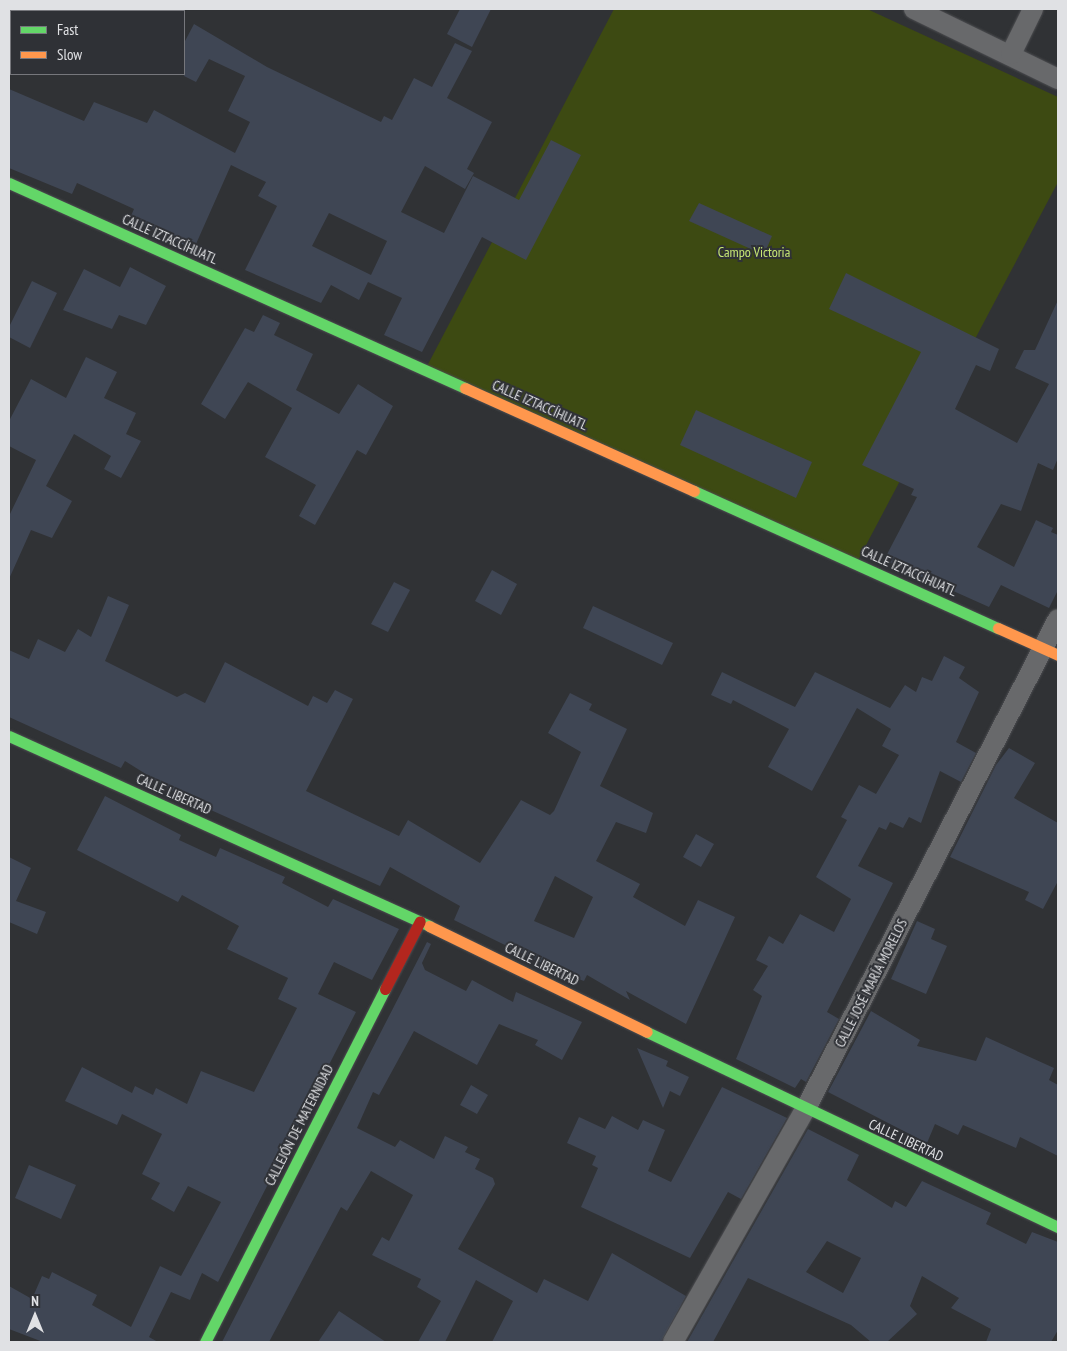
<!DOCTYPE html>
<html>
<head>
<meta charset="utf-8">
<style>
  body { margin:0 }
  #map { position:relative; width:1067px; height:1351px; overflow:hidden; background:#303235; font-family:"PT Sans Narrow",sans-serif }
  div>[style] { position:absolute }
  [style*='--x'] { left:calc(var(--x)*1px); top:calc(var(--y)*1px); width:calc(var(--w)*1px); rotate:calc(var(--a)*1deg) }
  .green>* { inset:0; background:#3d4a12 }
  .building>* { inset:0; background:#3f4654 }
  .roads { filter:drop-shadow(0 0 1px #4d4e51) drop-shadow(0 0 1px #4d4e51) }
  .street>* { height:20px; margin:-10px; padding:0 10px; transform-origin:10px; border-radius:10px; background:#68696b }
  .fast>* { height:11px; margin:-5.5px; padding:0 5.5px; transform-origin:5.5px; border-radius:5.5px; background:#63d668 }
  .slow>* { height:11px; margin:-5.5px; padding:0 5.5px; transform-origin:5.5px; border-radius:5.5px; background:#ff974d }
  .jam>* { height:11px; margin:-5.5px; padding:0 5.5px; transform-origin:5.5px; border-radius:5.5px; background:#b3261e }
  span { translate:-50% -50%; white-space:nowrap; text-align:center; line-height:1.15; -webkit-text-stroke:4px #2f3136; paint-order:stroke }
  .street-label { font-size:14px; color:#e0e1e4 }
  .park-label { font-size:14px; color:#c7e774 }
  .frame { position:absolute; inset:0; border:10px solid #e0e1e4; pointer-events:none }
  .legend { position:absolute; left:10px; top:10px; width:175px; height:65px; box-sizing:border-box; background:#2f3136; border:1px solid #76777c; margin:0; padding:6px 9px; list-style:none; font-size:15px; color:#e0e1e4 }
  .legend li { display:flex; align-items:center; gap:10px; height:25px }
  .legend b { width:25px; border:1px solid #76777c }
  .north { position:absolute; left:10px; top:1291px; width:50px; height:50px; -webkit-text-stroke:4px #2f3136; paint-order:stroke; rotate:0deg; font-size:14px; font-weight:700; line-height:20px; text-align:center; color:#e0e1e4 }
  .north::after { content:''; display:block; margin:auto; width:18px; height:22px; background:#e0e1e4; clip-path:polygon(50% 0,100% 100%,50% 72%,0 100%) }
</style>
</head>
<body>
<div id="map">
  <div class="green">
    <i style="clip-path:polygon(614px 9px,867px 9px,1058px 97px,1058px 182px,856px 564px,425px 370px)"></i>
  </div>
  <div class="building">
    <i style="clip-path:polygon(460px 9px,491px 9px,472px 47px,447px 34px)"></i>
    <i style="clip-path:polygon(evenodd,194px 24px,267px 67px,381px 122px,384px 116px,392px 120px,414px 78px,432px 87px,455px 43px,472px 51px,447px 98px,492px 122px,467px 169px,474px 173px,465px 189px,425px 166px,401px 212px,444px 233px,473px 176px,519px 200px,551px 140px,581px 155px,526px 260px,482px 237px,422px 352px,384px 335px,402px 298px,368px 282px,359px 300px,331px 285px,321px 303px,245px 270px,277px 206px,258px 196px,266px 182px,231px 165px,196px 244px,187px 239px,184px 245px,130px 218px,134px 209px,77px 183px,72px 194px,9px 168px,9px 89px,84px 121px,94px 102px,147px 123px,154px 110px,235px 153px,250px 122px,228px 111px,245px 76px,209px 59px,196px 82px,184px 76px,184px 43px,194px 24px,329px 213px,387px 241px,371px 275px,312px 246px,329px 213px)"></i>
    <i style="clip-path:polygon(699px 203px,772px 236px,764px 255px,689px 221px)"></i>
    <i style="clip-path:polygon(130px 267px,166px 286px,146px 325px,119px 315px,112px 329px,63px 310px,84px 269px,120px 287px)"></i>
    <i style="clip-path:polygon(846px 273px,999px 349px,990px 371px,976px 365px,955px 409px,1017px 443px,1049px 384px,1015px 368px,1024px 350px,1035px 350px,1058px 300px,1058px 458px,1053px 470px,1038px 463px,1021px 511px,1001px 504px,977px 547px,1014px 567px,1036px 520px,1053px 528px,1051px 532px,1058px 535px,1058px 590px,1049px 608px,1001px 585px,989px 607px,884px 560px,917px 497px,911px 495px,914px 489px,862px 465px,921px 352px,829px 309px)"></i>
    <i style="clip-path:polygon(32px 281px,57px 293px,30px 348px,9px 337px,9px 327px)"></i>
    <i style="clip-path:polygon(263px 315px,280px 323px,274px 335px,313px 354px,296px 390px,339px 414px,358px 384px,393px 406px,366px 455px,357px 450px,315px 525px,299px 516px,316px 485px,265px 457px,292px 408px,248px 382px,225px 419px,201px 404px,245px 328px,254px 332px)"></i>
    <i style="clip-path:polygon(86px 357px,117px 372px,104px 398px,136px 413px,126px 434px,141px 441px,121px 478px,104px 469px,111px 456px,74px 434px,46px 486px,72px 501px,52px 538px,31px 530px,9px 579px,9px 516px,36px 460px,9px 446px,9px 421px,31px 379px,66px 398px)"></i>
    <i style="clip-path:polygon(696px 410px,812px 462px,796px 498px,680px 445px)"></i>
    <i style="clip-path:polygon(492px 570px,517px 584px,501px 615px,475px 601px)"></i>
    <i style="clip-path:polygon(394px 582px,410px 590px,388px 632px,371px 624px)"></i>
    <i style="clip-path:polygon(evenodd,108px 596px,129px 605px,105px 661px,177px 697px,185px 693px,205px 703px,225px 662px,308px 706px,313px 696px,327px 703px,335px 690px,353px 699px,306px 791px,399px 836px,408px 820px,480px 863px,521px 800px,550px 815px,554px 811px,581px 752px,548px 733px,570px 693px,592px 704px,589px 710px,627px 729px,600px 786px,653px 813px,646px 833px,616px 822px,596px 861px,640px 884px,633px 897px,685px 926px,698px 900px,735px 917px,686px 1024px,626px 991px,630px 1000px,587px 975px,584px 981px,564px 974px,454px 920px,460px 906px,390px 867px,380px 886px,184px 798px,125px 761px,121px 768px,9px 717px,9px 650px,29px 659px,38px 639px,65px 652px,78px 629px,91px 637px,108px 596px,555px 876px,593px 897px,574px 938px,534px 921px,555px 876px)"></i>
    <i style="clip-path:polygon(593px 606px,673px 643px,662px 665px,583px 628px)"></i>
    <i style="clip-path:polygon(944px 656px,965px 667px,959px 678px,979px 692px,956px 742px,976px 753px,961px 782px,940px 771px,921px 823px,909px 817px,903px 828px,890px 822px,886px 830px,879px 827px,858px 866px,893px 883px,827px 1012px,839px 1019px,806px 1082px,801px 1079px,795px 1088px,736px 1059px,762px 996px,753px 990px,768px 966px,756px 960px,769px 936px,783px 944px,800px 914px,834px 932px,851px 899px,816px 877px,847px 820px,841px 817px,859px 785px,876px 794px,899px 755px,882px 746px,891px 729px,857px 708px,812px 791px,768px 767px,789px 729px,733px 700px,731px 704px,711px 695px,722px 672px,795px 707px,815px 672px,890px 708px,905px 685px,916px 692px,922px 677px,932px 681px)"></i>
    <i style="clip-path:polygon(1009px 748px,1035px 763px,1014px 798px,1058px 823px,1058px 881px,1043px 909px,1025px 900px,1029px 892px,950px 857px,996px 765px)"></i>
    <i style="clip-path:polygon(105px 796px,181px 835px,179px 840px,216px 857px,220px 848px,285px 877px,282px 883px,328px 907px,333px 899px,399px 929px,372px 980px,334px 962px,318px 994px,356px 1012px,218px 1282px,202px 1273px,190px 1300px,171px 1292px,149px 1337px,158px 1342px,43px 1342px,9px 1329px,9px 1286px,32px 1299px,42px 1276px,49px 1279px,52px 1272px,97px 1295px,92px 1305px,131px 1327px,160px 1266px,181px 1276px,221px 1202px,188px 1186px,174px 1212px,151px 1199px,160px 1183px,142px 1174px,162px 1134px,122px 1114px,117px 1125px,65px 1101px,82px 1067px,132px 1093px,135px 1086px,153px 1095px,156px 1088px,187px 1104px,201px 1071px,254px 1092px,297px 1008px,278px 999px,288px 978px,227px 949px,239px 926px,182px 895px,178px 902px,77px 850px)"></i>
    <i style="clip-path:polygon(696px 834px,714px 844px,701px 867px,683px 857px)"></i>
    <i style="clip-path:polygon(9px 857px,31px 868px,16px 901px,46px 912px,37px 934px,9px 922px)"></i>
    <i style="clip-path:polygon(917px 921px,935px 929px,931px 939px,947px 946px,926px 994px,891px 979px)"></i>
    <i style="clip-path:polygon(427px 942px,431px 944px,422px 963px,425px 970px,466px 991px,472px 980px,513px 1002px,516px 992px,582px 1022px,562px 1060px,535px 1045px,538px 1040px,499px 1024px,477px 1065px,414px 1031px,379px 1095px,373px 1092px,357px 1128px,395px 1147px,400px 1140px,434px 1159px,445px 1136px,468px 1147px,465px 1152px,480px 1159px,475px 1169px,493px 1178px,495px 1184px,458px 1249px,537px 1293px,544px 1279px,588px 1301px,612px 1253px,686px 1296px,661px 1342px,492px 1342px,513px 1301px,476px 1280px,445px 1342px,418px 1342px,441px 1301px,417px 1287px,421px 1279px,372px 1255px,382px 1237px,389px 1241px,413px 1195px,371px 1171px,347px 1211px,341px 1207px,269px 1342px,222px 1342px)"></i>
    <i style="clip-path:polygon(871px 1011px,920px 1040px,917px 1046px,976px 1061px,986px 1037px,1054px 1068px,1049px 1080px,1058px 1085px,1058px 1156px,1020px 1137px,1016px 1148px,963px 1125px,958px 1135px,935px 1124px,927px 1143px,828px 1092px)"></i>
    <i style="clip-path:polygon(637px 1048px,668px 1061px,666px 1066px,689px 1077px,680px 1096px,670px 1091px,663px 1108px)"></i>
    <i style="clip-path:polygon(471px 1085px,488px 1095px,477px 1114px,460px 1105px)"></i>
    <i style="clip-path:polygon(722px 1087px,787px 1118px,741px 1199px,728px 1192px,690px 1258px,581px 1207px,598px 1168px,592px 1165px,596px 1156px,567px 1143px,579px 1117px,605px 1129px,612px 1116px,638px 1130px,643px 1120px,665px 1130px,648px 1171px,671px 1182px)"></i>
    <i style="clip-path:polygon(evenodd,808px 1129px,859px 1155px,847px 1180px,892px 1208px,895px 1201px,906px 1207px,922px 1181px,991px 1213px,986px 1224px,1026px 1244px,1032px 1232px,1058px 1242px,1058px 1330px,1051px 1342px,986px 1342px,991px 1329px,951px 1308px,959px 1298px,922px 1276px,910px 1306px,917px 1314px,887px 1342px,871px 1342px,851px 1325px,748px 1278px,713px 1342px,687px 1342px,808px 1129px,827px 1241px,861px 1258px,843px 1293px,806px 1272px,827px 1241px)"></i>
    <i style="clip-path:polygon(29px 1165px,76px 1185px,61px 1219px,15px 1198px)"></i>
    <i style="clip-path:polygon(339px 1311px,386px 1342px,318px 1342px)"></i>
  </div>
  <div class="roads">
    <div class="street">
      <i style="--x:914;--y:9;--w:160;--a:25.9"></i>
      <i style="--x:1011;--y:54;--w:50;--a:-63.9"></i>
      <i style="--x:673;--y:1342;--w:267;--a:-60.4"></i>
      <i style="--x:805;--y:1110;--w:552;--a:-62.74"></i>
    </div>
    <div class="fast">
      <i style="--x:9;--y:183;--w:500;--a:24.2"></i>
      <i style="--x:694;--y:491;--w:333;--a:24.3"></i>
      <i style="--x:9;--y:736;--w:461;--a:24.3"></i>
      <i style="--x:647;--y:1032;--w:455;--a:25.4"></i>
      <i style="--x:205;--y:1342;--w:396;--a:-63"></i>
    </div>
    <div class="slow">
      <i style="--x:465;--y:388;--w:251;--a:24.2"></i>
      <i style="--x:998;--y:628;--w:66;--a:24.2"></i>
      <i style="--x:429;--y:926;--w:242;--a:25.9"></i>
    </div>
    <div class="jam">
      <i style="--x:385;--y:989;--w:76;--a:-62.8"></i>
    </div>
  </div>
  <div class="street-label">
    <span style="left:170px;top:239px;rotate:24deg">CALLE IZTACCÍHUATL</span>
    <span style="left:540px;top:405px;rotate:24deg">CALLE IZTACCÍHUATL</span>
    <span style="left:909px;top:571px;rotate:24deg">CALLE IZTACCÍHUATL</span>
    <span style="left:174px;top:794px;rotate:24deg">CALLE LIBERTAD</span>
    <span style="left:542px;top:964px;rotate:26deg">CALLE LIBERTAD</span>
    <span style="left:871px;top:983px;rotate:-63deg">CALLE JOSÉ MARÍA MORELOS</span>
    <span style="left:299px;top:1125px;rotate:-63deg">CALLEJÓN DE MATERNIDAD</span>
    <span style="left:906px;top:1140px;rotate:25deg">CALLE LIBERTAD</span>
  </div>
  <div class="park-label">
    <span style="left:754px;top:252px">Campo Victoria</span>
  </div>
  <div class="frame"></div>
  <ul class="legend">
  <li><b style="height:6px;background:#63d668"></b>Fast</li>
  <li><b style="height:6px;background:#ff974d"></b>Slow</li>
  </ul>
  <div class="north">N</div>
</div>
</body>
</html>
